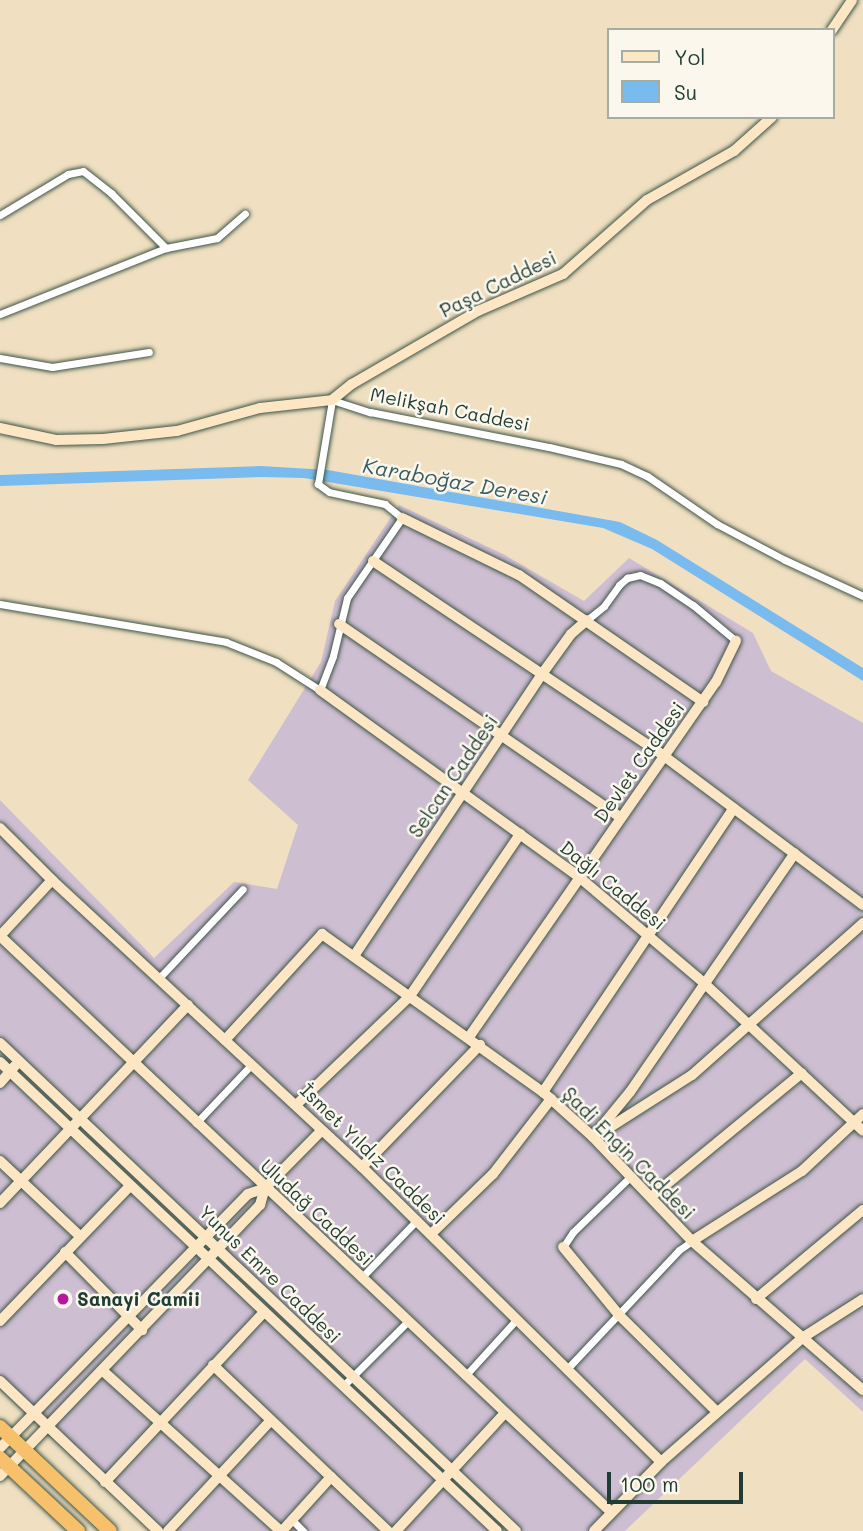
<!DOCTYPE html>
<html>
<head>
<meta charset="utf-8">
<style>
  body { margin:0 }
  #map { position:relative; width:863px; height:1531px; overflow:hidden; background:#f0e0c1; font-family:Mali,sans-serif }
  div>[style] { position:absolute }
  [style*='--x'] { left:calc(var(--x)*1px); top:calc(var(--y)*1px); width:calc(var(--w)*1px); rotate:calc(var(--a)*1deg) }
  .industrial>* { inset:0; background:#cebed2 }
  .water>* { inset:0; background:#79bbee }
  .roads { filter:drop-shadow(0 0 2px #3e5549) drop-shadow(0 0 2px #3e5549) }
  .street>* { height:7px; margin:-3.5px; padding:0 3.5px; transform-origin:3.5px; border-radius:3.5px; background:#fff }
  .secondary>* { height:10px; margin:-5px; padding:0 5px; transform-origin:5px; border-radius:5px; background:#fce6c4 }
  .highway>* { height:14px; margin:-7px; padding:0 7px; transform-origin:7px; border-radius:7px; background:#f7c06b }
  .dots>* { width:19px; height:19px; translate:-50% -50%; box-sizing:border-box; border:4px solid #fbf7ec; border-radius:50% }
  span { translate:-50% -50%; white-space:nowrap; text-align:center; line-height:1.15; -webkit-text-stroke:5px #fbf7ec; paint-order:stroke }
  .street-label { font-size:19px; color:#1f3d34 }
  .poi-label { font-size:19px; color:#1f3d34; font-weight:700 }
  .left { translate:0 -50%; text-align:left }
  .water-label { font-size:21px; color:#365c62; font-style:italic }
  .legend { position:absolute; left:607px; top:28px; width:228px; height:91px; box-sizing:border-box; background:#fbf7ec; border:2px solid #a3ada2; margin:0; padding:9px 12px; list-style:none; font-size:21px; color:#1f3d34 }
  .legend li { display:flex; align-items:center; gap:14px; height:35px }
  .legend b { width:35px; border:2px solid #a3ada2 }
  .scale { position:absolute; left:607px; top:1472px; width:136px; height:32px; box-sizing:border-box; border:4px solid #1f3d34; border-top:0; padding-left:9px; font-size:21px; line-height:24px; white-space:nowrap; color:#1f3d34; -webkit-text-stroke:5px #fbf7ec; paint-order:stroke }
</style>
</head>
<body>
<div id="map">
  <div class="industrial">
    <i style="clip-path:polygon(399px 505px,503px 554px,584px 601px,629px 558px,753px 633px,771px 671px,863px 723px,863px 1412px,805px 1359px,625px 1531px,150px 1531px,0 1390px,0 800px,154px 958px,234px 882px,277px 889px,298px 825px,248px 780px,321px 662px,335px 601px)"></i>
  </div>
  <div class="water">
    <i style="clip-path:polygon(261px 466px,328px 470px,620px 522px,657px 540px,863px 668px,863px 681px,652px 549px,603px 528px,304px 478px,261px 477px,0 486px,0 475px)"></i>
  </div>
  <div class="roads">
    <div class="street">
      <i style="--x:0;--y:215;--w:79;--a:-31.1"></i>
      <i style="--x:68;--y:174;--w:15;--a:-11"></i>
      <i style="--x:83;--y:171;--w:36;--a:38"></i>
      <i style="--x:111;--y:193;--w:78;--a:45"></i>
      <i style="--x:0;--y:314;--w:179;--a:-21.7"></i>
      <i style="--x:166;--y:248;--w:52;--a:-11.1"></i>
      <i style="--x:217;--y:238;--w:37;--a:-41"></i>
      <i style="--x:0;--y:358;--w:53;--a:9.8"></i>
      <i style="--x:52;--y:367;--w:98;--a:-8.8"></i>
      <i style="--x:0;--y:604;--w:229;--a:9.5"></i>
      <i style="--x:226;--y:642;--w:54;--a:21.8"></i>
      <i style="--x:276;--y:662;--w:52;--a:32.5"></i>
      <i style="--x:320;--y:690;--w:36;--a:-69"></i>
      <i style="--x:333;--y:656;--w:60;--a:-76.4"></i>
      <i style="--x:347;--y:598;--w:97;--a:-55.5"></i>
      <i style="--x:402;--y:518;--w:22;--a:-141"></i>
      <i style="--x:385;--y:504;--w:57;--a:-167.9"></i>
      <i style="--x:329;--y:492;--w:14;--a:-144"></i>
      <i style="--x:318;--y:484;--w:85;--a:-80.5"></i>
      <i style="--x:332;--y:400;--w:40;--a:18"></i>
      <i style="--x:370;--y:412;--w:182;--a:11.1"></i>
      <i style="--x:549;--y:447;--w:74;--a:13.3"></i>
      <i style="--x:621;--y:464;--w:29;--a:25"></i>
      <i style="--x:647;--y:476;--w:85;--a:34.4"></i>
      <i style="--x:717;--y:524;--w:77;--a:27.9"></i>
      <i style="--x:785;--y:560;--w:86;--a:24.8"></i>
      <i style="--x:587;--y:620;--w:22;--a:-39"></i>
      <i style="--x:604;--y:606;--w:26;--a:-54"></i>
      <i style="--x:619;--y:585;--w:11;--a:-41"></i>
      <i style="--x:627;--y:578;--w:13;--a:-13"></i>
      <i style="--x:640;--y:575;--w:22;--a:22"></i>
      <i style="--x:660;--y:583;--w:40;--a:34"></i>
      <i style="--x:693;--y:605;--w:56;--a:39.9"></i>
      <i style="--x:159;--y:978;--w:122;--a:-46.7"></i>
      <i style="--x:196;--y:1123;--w:81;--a:-46.5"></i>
      <i style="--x:563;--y:1247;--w:18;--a:-56"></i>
      <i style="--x:573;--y:1232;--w:81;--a:-44"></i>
      <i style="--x:361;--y:1278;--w:81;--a:-46"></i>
      <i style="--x:566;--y:1370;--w:165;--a:-46.7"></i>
      <i style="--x:679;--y:1250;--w:16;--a:-35"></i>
      <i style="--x:465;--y:1376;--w:76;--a:-47.7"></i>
      <i style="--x:343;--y:1386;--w:91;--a:-45"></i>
      <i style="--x:292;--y:1520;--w:16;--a:45"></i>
    </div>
    <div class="secondary">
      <i style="--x:832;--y:30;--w:36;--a:-56"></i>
      <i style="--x:0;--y:428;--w:57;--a:12.1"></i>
      <i style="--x:56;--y:440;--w:47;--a:-1.2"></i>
      <i style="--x:103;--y:439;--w:74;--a:-6.2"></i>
      <i style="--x:177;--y:431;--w:86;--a:-15.5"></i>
      <i style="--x:260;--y:408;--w:72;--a:-6.3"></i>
      <i style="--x:332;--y:400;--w:26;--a:-39"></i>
      <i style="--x:352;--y:384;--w:146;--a:-30.1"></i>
      <i style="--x:478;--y:311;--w:93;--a:-23.5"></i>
      <i style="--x:563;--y:274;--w:112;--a:-41.4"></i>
      <i style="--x:647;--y:200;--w:100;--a:-29.4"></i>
      <i style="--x:734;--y:151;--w:51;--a:-41.8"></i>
      <i style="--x:402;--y:518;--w:130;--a:26"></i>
      <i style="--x:519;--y:575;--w:224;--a:34.6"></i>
      <i style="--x:373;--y:561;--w:350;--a:33.8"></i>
      <i style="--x:664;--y:756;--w:249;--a:36.8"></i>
      <i style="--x:339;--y:624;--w:342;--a:34.5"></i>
      <i style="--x:320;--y:690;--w:319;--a:35.8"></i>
      <i style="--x:579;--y:877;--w:164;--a:40.3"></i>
      <i style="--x:704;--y:983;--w:217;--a:42.9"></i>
      <i style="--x:0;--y:828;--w:74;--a:45"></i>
      <i style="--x:52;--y:880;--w:422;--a:42.8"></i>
      <i style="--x:362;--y:1167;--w:420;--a:44.6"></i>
      <i style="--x:0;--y:936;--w:840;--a:43.31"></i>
      <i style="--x:0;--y:936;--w:76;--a:-47.1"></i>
      <i style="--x:354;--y:956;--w:339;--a:-56.3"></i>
      <i style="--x:542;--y:674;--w:49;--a:-54.1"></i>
      <i style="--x:571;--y:634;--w:21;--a:-41"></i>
      <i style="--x:469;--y:1037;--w:432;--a:-55.2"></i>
      <i style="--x:716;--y:682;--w:46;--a:-64"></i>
      <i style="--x:225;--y:1040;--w:144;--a:-47.5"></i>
      <i style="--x:322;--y:934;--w:272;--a:35.6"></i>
      <i style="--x:543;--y:1092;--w:67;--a:42"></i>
      <i style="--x:593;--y:1137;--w:144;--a:46.4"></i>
      <i style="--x:692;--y:1241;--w:227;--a:41.1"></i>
      <i style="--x:0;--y:1043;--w:710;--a:43.4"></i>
      <i style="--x:0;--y:1062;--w:683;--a:43.34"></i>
      <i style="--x:0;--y:1083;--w:23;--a:-49"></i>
      <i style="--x:543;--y:1092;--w:342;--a:-56.1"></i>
      <i style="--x:296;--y:1105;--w:158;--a:-43.7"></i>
      <i style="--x:410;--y:996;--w:196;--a:-55.8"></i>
      <i style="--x:604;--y:1131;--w:104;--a:-32.5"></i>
      <i style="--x:692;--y:1075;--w:229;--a:-41.6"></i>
      <i style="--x:593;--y:1137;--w:58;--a:-50.6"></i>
      <i style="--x:630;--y:1092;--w:290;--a:-55.4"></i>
      <i style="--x:0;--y:1161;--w:110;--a:43.2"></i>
      <i style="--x:362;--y:1167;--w:170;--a:-46"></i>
      <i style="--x:651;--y:1197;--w:195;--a:-39.4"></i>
      <i style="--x:0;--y:1203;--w:273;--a:-46.5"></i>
      <i style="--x:431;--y:1234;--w:86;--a:-44.1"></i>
      <i style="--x:493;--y:1174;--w:95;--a:-52.3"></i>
      <i style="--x:692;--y:1241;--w:130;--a:-32.5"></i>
      <i style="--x:802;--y:1171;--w:83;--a:-43.1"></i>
      <i style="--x:563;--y:1247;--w:88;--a:50.5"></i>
      <i style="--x:619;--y:1315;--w:138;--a:44.7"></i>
      <i style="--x:65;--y:1252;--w:110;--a:45.4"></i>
      <i style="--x:756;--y:1299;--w:139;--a:-39.8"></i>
      <i style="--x:0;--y:1321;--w:187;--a:-46.1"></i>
      <i style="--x:213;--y:1365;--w:241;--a:43.5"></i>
      <i style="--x:103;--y:1371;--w:239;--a:42"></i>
      <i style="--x:0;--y:1381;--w:218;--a:43.5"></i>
      <i style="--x:0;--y:1448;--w:355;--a:-45.7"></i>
      <i style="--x:248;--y:1194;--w:18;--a:-19"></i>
      <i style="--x:0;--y:1476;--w:376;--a:-46.2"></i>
      <i style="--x:260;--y:1205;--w:18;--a:-74"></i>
      <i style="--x:265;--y:1188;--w:81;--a:-45.5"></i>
      <i style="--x:105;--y:1482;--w:233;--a:-46.9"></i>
      <i style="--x:168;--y:1531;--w:151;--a:-47.1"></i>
      <i style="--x:282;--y:1531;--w:73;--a:-47.8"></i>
      <i style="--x:396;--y:1531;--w:159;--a:-47.3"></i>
      <i style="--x:594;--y:1531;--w:96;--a:-45.8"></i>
      <i style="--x:661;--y:1462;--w:188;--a:-41.3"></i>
      <i style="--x:802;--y:1338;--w:72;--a:-32.6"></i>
    </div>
    <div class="highway">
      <i style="--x:0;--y:1427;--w:151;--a:43.4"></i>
      <i style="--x:0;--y:1458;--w:107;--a:43.1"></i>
    </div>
  </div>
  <div class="dots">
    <i style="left:63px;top:1299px;background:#b5179e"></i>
  </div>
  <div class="street-label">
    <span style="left:498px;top:284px;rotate:-26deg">Paşa Caddesi</span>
    <span style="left:450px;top:409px;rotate:11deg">Melikşah Caddesi</span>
    <span style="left:639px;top:762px;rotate:-55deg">Devlet Caddesi</span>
    <span style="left:453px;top:776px;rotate:-56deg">Selcan Caddesi</span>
    <span style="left:613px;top:885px;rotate:39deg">Dağlı Caddesi</span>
    <span style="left:629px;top:1153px;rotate:45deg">Şadi Engin Caddesi</span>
    <span style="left:373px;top:1154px;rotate:44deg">İsmet Yıldız Caddesi</span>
    <span style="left:317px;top:1212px;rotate:43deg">Uludağ Caddesi</span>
    <span style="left:270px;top:1274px;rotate:44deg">Yunus Emre Caddesi</span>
  </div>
  <div class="poi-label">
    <span class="left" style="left:77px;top:1299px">Sanayi Camii</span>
  </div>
  <div class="water-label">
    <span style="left:455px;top:481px;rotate:10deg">Karaboğaz Deresi</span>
  </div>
  <ul class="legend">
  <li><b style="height:9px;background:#fce6c4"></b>Yol</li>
  <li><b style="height:19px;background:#79bbee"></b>Su</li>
  </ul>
  <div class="scale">100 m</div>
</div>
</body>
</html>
